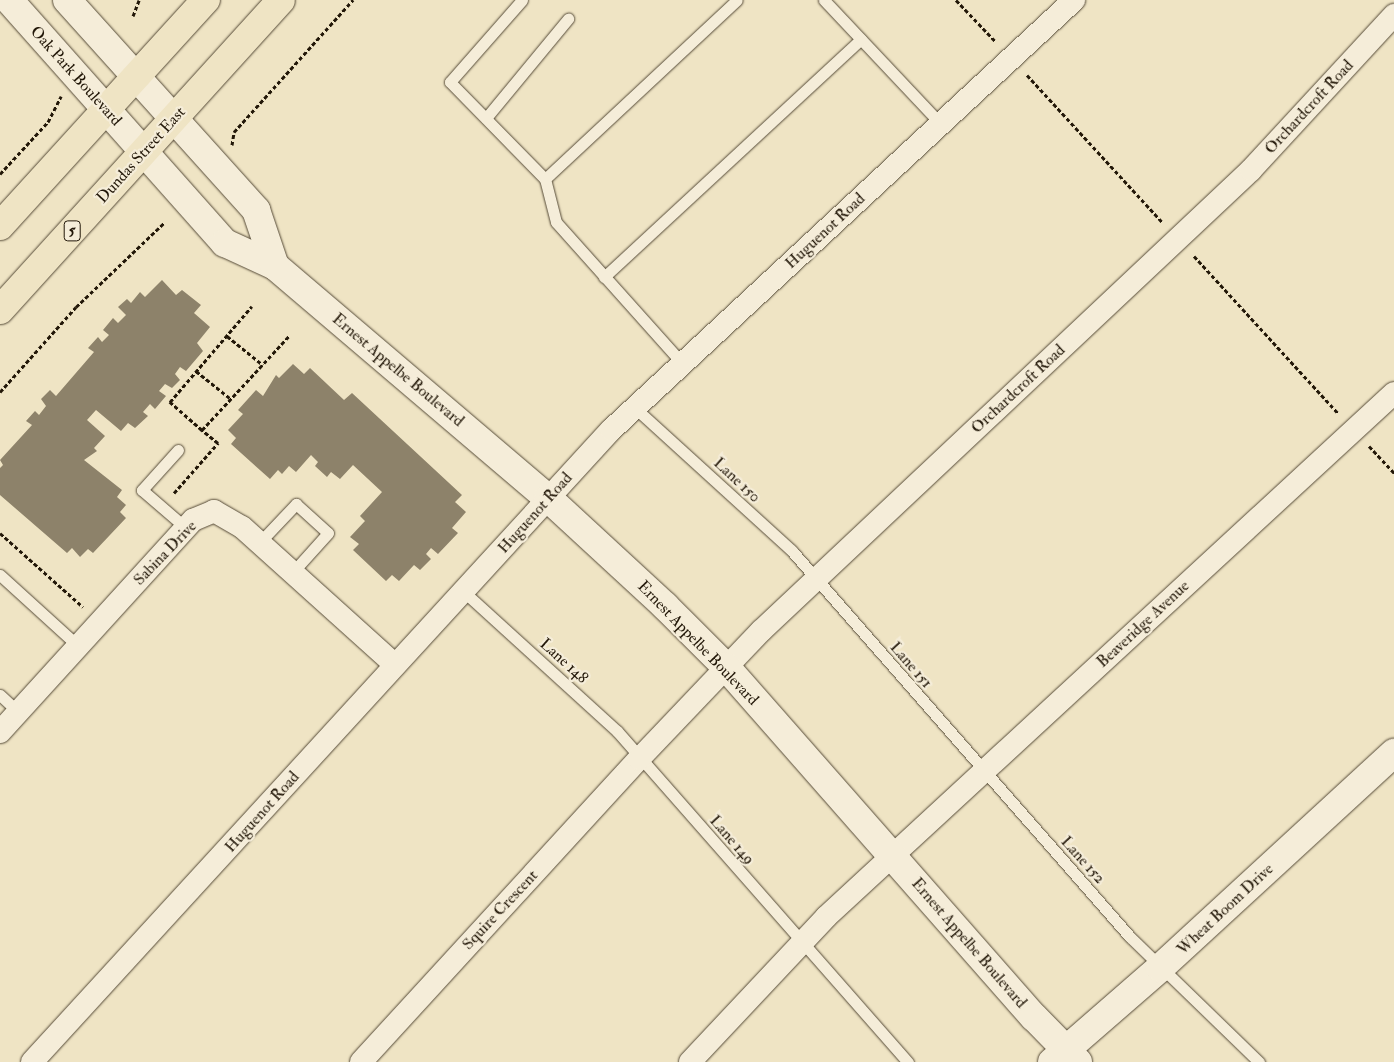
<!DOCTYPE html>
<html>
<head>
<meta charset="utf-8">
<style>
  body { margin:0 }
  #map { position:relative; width:1394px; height:1062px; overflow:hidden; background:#efe4c4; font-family:"IM FELL Double Pica",serif }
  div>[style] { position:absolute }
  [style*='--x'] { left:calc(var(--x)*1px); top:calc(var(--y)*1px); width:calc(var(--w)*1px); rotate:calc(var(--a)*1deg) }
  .building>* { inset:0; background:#8d826a }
  .path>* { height:3px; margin-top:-1.5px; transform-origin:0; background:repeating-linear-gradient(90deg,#221708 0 4px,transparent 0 6.5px) }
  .roads { filter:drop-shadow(0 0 1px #554a37) drop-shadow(0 0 1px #554a37) }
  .lane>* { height:11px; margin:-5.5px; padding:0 5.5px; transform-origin:5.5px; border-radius:5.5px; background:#f5edd9 }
  .street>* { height:22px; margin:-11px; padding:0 11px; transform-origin:11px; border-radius:11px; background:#f5edd9 }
  .secondary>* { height:28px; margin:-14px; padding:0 14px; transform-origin:14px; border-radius:14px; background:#f5edd9 }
  .primary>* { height:28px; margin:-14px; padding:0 14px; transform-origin:14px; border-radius:14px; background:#efe4c4 }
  span { translate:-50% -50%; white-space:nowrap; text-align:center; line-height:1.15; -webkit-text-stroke:4.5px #f5edd9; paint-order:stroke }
  .shield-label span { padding:1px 4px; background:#f5edd9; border:1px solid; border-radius:4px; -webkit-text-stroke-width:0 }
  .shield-label { font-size:15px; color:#221708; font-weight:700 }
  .street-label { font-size:16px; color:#221708 }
</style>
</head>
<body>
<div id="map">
  <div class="building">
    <i style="clip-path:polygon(162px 280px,176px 295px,182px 290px,201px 305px,194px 313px,210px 327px,197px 343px,203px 351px,186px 371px,180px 367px,175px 374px,180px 380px,172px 388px,165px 384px,159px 391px,166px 396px,155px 409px,150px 404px,143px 412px,148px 416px,135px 428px,128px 423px,121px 431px,96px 410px,87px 420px,105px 436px,94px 448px,97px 451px,84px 460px,122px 490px,117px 497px,126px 505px,120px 512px,126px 518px,93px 553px,88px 549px,80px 557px,72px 548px,67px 553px,0 495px,0 468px,3px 465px,0 460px,32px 425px,26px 421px,35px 411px,39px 415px,46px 406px,41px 399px,50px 390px,56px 396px,94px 352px,88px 348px,98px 337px,102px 342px,109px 335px,103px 330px,113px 318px,118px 323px,126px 315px,118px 307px,127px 299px,131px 303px,140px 292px,145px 297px)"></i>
    <i style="clip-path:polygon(293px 364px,304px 374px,310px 368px,344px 400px,352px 393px,462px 495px,455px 502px,466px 512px,452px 528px,458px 533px,438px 554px,431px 548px,426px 554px,431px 559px,420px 570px,414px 565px,399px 581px,392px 575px,386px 581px,353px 550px,359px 544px,350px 537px,365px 521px,360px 516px,382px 492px,353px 465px,340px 479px,331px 472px,327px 477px,315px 466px,318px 462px,311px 455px,296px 472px,289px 466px,282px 474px,278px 470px,270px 479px,231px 444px,236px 438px,228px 430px,243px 414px,238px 410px,256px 390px,263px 396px,276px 375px,279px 378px)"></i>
  </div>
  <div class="path">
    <i style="--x:956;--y:0;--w:57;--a:46.4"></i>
    <i style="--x:133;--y:16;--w:17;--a:-69"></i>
    <i style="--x:1027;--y:75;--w:201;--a:47.4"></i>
    <i style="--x:232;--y:145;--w:13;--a:-81"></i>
    <i style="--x:234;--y:132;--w:178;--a:-48"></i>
    <i style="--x:0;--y:174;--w:71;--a:-47.3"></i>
    <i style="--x:48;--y:122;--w:29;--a:-63"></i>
    <i style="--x:1194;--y:256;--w:213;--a:47.5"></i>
    <i style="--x:227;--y:336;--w:46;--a:38.9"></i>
    <i style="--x:196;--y:371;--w:45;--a:38.7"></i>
    <i style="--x:0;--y:392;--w:114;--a:-48.2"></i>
    <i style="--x:76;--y:307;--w:122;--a:-43.7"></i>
    <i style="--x:202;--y:430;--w:43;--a:-138.8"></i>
    <i style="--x:170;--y:402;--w:126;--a:-49.5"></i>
    <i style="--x:1369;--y:446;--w:37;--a:47"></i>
    <i style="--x:174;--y:493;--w:67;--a:-48.7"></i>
    <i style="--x:218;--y:443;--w:21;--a:-141"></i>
    <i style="--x:202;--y:430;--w:128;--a:-47.2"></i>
    <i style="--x:0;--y:533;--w:111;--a:41.7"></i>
  </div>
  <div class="roads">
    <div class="lane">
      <i style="--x:522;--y:0;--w:109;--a:131.3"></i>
      <i style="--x:450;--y:82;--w:136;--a:45.6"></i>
      <i style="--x:824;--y:0;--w:170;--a:46.7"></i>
      <i style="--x:486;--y:118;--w:129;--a:-50.4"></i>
      <i style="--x:604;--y:277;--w:350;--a:-42.8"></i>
      <i style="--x:682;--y:363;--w:189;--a:-131.8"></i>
      <i style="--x:556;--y:222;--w:44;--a:-104.3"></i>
      <i style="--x:545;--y:179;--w:262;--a:-43"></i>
      <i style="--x:635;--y:408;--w:212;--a:42.3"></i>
      <i style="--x:792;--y:551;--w:513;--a:48.79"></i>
      <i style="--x:1130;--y:937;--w:180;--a:44.1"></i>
      <i style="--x:178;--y:450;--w:54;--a:132"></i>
      <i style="--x:142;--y:490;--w:58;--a:40.8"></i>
      <i style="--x:259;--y:543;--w:54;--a:-46.5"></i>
      <i style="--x:296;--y:504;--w:43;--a:42.2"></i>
      <i style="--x:328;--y:533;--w:54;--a:132"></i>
      <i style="--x:0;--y:575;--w:105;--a:42.3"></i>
      <i style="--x:463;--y:591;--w:208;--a:42.3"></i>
      <i style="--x:617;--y:731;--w:441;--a:48.7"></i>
      <i style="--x:0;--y:695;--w:25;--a:43"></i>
    </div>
    <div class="street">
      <i style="--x:0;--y:732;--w:287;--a:-47.7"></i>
      <i style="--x:193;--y:520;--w:23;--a:-23"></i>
      <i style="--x:214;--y:511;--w:32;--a:30"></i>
      <i style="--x:242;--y:527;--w:206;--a:42"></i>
      <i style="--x:32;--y:1062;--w:857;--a:-47.51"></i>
      <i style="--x:611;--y:430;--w:632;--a:-42.88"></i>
      <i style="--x:361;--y:1062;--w:411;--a:-47.5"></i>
      <i style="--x:639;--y:759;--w:177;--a:-46.4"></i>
      <i style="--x:761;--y:631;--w:673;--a:-43.25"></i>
      <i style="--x:1251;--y:170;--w:211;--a:-47.3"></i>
      <i style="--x:690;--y:1062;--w:199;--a:-46.8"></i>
      <i style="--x:826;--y:917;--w:773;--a:-42.69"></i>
    </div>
    <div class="secondary">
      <i style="--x:9;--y:0;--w:325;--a:48.4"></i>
      <i style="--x:225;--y:243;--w:55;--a:24.7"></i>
      <i style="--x:275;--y:266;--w:358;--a:40.4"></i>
      <i style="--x:548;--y:498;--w:159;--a:42.7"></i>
      <i style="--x:665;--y:606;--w:86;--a:45"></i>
      <i style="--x:726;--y:667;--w:466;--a:48.7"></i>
      <i style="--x:1034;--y:1017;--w:63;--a:45.6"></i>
      <i style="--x:67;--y:0;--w:283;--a:48"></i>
      <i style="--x:256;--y:210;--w:59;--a:71.3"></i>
      <i style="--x:1052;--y:1062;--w:143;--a:-41"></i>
      <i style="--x:1160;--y:968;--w:318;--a:-42.6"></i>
    </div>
    <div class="primary">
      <i style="--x:0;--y:226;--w:306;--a:-47.7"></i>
      <i style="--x:0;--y:310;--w:418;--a:-47.8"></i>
    </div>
  </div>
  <div class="shield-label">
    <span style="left:72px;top:231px">5</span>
  </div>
  <div class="street-label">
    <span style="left:76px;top:76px;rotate:48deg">Oak Park Boulevard</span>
    <span style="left:1309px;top:107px;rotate:-47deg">Orchardcroft Road</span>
    <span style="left:141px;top:155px;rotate:-48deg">Dundas Street East</span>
    <span style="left:825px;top:231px;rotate:-43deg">Huguenot Road</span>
    <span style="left:398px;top:370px;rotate:40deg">Ernest Appelbe Boulevard</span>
    <span style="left:1018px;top:389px;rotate:-43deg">Orchardcroft Road</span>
    <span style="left:737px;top:480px;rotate:43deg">Lane 150</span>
    <span style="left:535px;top:513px;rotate:-48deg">Huguenot Road</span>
    <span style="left:165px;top:553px;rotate:-46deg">Sabina Drive</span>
    <span style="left:1143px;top:624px;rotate:-43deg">Beaveridge Avenue</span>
    <span style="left:698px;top:643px;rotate:46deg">Ernest Appelbe Boulevard</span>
    <span style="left:564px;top:661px;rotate:42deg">Lane 148</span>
    <span style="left:911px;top:665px;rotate:49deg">Lane 151</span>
    <span style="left:262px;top:812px;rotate:-48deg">Huguenot Road</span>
    <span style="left:732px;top:840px;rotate:49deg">Lane 149</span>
    <span style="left:1083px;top:860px;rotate:48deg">Lane 152</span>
    <span style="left:1225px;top:909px;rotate:-43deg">Wheat Boom Drive</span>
    <span style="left:500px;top:910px;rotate:-47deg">Squire Crescent</span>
    <span style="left:969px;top:943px;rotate:49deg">Ernest Appelbe Boulevard</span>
  </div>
</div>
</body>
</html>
